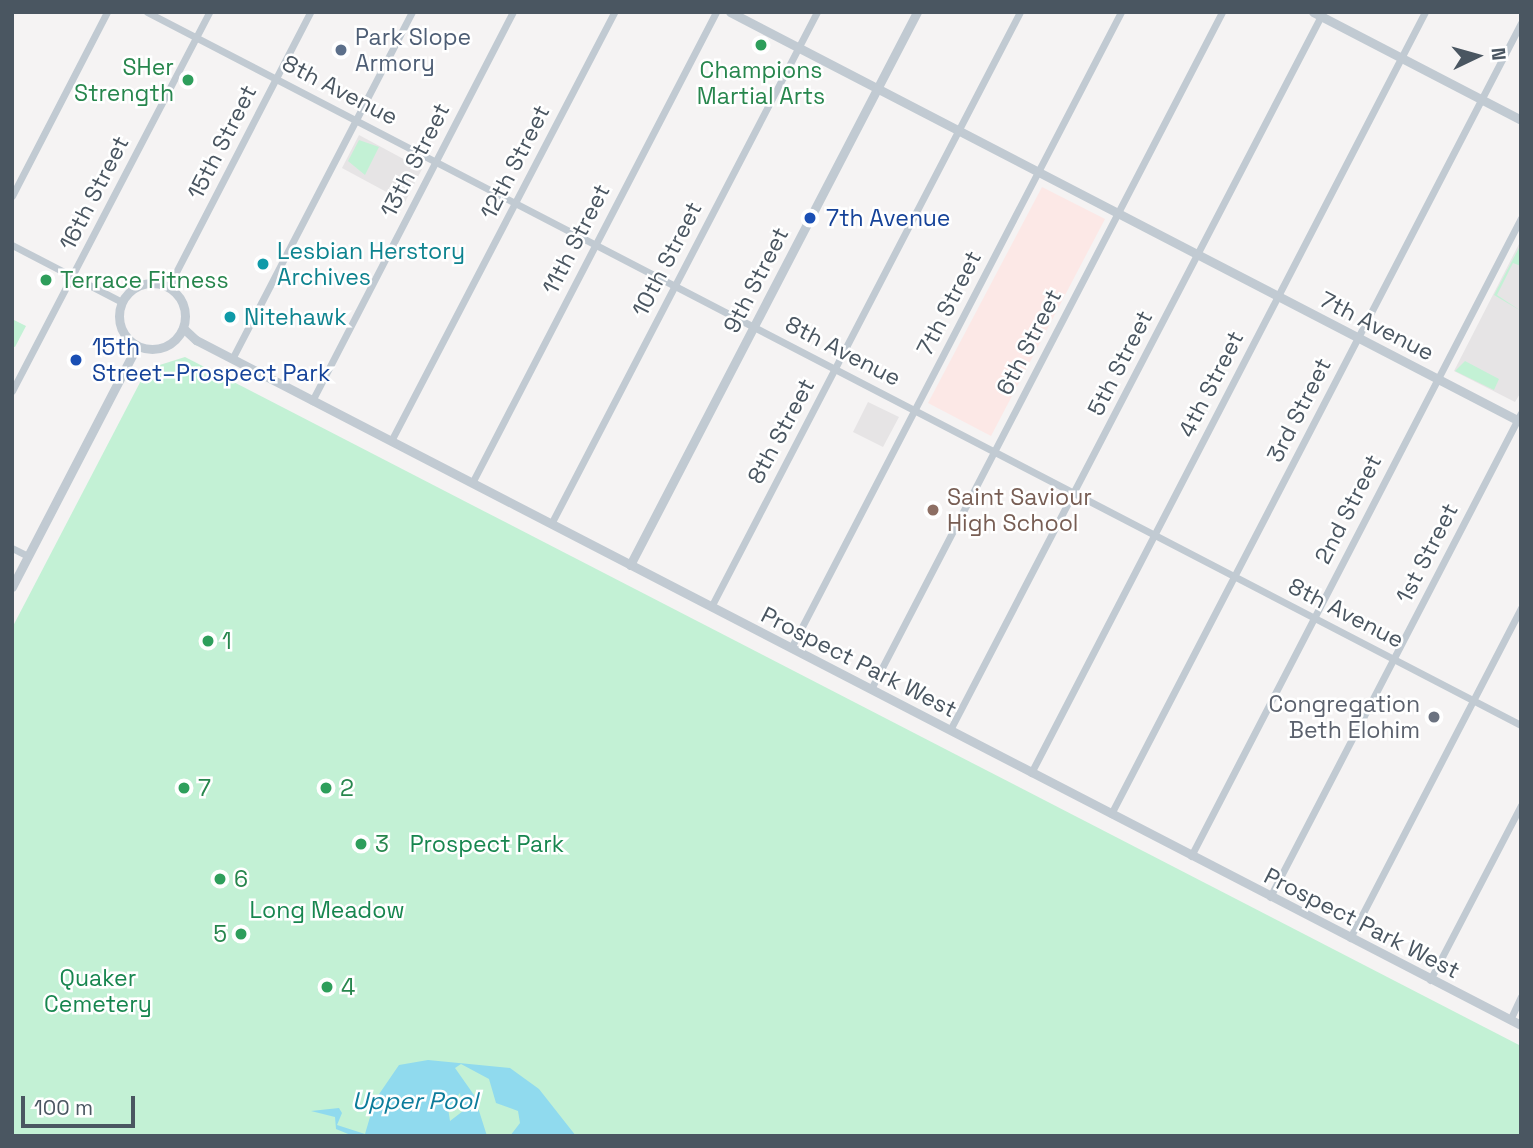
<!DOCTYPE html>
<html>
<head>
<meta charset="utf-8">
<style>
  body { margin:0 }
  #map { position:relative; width:1533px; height:1148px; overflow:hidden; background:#f5f3f3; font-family:"Space Grotesk",sans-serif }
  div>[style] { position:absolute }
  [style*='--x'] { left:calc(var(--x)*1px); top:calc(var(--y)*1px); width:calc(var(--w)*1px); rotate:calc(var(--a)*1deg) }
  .education>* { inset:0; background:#e6e4e5 }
  .medical>* { inset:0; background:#fce8e6 }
  .green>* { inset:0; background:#c3f1d5 }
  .water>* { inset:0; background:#90daee }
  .minor>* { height:7px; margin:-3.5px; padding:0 3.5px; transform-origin:3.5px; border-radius:3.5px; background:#c1cad2 }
  .tertiary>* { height:9px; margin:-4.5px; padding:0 4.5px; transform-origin:4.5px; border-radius:4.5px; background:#c1cad2 }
  .tertiary>.ring { margin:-4.5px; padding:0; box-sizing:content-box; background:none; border:9px solid #c1cad2; border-radius:50% }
  .dots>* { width:19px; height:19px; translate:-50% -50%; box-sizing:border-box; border:4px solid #fff; border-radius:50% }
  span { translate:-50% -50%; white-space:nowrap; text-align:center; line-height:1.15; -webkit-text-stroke:5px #fff; paint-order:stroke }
  .service-label { font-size:23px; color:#4e5e75 }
  .left { translate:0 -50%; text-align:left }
  .leisure-label { font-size:23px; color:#27864d }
  .right { translate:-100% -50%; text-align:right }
  .street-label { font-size:23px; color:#4a5661 }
  .transit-label { font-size:23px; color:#164399 }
  .culture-label { font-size:23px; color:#0d838f }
  .education-label { font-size:23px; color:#785e54 }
  .worship-label { font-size:23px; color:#5b616d }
  .park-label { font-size:23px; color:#17864f }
  .water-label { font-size:24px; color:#0c7c9b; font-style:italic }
  .frame { position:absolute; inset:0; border:14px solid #4a5661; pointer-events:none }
  .north { position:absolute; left:1442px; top:21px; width:70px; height:70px; -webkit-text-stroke:5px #fff; paint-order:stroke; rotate:85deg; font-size:19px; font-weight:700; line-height:28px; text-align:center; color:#4a5661 }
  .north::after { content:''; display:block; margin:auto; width:24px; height:32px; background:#4a5661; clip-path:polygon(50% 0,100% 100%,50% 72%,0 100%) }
  .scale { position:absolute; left:21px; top:1096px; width:114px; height:32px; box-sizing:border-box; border:4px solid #4a5661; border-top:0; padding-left:9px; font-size:21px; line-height:24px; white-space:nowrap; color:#4a5661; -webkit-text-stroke:5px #fff; paint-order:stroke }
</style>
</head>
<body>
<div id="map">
  <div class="education">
    <i style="clip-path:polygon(359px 135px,422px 169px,405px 202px,342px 168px)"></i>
    <i style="clip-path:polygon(1521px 240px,1521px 392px,1515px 402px,1454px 371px)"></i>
    <i style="clip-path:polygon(868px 402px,899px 417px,883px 447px,853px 432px)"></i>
  </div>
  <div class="medical">
    <i style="clip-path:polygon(1042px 187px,1105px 219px,991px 436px,928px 403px)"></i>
  </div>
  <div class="green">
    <i style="clip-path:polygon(359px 140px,379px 147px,365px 175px,348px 161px)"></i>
    <i style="clip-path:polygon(1521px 244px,1521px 266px,1513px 263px,1497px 295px,1521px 311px,1494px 295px)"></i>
    <i style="clip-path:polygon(12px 319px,26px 326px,15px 347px,12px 346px)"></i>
    <i style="clip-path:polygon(185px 357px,1521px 1046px,1521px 1136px,12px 1136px,12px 628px,147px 369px)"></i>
    <i style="clip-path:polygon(1465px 361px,1499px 379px,1494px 390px,1455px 371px)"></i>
  </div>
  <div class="water">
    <i style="clip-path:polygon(evenodd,428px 1060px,510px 1068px,539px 1089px,576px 1136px,510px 1136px,520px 1123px,518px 1111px,496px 1103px,489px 1079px,461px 1064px,455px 1068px,474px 1095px,487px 1136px,353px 1136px,336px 1129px,335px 1117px,311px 1111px,339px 1108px,342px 1113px,337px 1125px,365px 1134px,375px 1100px,399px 1065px,428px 1060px,460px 1093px,463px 1111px,450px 1121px,448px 1108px,460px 1093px)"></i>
  </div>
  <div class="minor">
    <i style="--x:147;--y:12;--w:1548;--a:27.43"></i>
    <i style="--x:12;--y:196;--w:207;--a:-62.7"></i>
    <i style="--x:12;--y:245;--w:124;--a:27.4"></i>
    <i style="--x:172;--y:290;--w:14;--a:-82"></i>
    <i style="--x:174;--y:276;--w:297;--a:-62.7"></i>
    <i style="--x:232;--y:359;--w:391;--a:-62.6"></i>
    <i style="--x:12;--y:391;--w:427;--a:-62.5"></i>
    <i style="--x:312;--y:401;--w:438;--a:-62.7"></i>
    <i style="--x:391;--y:441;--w:483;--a:-62.5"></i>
    <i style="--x:472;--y:483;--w:530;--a:-62.61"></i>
    <i style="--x:551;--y:524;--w:577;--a:-62.55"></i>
    <i style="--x:12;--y:548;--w:18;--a:27"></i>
    <i style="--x:711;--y:607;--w:670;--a:-62.56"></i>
    <i style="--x:791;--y:648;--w:717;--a:-62.58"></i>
    <i style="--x:871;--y:689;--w:763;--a:-62.59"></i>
    <i style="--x:950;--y:730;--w:809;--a:-62.55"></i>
    <i style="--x:1031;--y:773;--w:857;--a:-62.63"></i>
    <i style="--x:1111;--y:814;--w:891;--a:-62.6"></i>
    <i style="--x:1191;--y:856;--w:718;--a:-62.65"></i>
    <i style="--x:1270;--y:897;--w:545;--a:-62.59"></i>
    <i style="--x:1350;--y:938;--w:372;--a:-62.6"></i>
    <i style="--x:1430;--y:980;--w:197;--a:-62.5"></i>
    <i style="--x:1510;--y:1020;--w:26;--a:-65"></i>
  </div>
  <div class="tertiary">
    <i style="--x:730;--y:12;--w:891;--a:27.4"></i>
    <i style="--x:1313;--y:12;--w:234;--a:27.4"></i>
    <i class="ring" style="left:119px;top:283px;width:57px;height:57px"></i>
    <i style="--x:183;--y:328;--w:18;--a:43"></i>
    <i style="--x:196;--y:340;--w:1492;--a:27.34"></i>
    <i style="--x:630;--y:565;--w:623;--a:-62.57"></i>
    <i style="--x:12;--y:587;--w:271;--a:-62.6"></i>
  </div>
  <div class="dots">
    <i style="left:761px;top:45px;background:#2e9e5b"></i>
    <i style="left:341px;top:50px;background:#5c6f8a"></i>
    <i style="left:188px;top:80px;background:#2e9e5b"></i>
    <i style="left:810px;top:218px;background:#1a4fb4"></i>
    <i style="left:263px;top:264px;background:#0f9aa8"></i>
    <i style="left:46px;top:280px;background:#2e9e5b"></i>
    <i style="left:230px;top:317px;background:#0f9aa8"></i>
    <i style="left:76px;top:360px;background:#1a4fb4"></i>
    <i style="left:933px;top:510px;background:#8d6e63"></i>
    <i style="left:208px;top:641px;background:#2e9e5b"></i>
    <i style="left:1434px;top:717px;background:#6b7280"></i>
    <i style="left:184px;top:788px;background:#2e9e5b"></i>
    <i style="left:326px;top:788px;background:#2e9e5b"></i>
    <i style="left:361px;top:844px;background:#2e9e5b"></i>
    <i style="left:220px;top:879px;background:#2e9e5b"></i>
    <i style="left:241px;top:934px;background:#2e9e5b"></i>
    <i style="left:327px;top:987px;background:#2e9e5b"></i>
  </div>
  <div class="service-label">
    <span class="left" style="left:355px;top:50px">Park Slope<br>Armory</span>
  </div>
  <div class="leisure-label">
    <span class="right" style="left:174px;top:80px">SHer<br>Strength</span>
    <span style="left:761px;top:83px">Champions<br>Martial Arts</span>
    <span class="left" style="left:60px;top:280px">Terrace Fitness</span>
    <span class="left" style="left:222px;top:641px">1</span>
    <span class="left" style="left:198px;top:788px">7</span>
    <span class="left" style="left:340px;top:788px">2</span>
    <span class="left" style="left:375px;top:844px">3</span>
    <span class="left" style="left:234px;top:879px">6</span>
    <span class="right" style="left:227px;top:934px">5</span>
    <span class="left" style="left:341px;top:987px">4</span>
  </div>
  <div class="street-label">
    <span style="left:340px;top:90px;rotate:27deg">8th Avenue</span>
    <span style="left:222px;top:142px;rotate:-63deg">15th Street</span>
    <span style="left:415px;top:160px;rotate:-63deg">13th Street</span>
    <span style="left:515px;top:162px;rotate:-63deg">12th Street</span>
    <span style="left:94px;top:193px;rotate:-63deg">16th Street</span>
    <span style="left:576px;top:239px;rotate:-63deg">11th Street</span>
    <span style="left:667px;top:259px;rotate:-63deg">10th Street</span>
    <span style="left:756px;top:280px;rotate:-63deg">9th Street</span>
    <span style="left:949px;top:303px;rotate:-63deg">7th Street</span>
    <span style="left:1377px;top:326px;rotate:27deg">7th Avenue</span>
    <span style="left:1029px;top:342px;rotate:-63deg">6th Street</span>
    <span style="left:843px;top:351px;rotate:27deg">8th Avenue</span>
    <span style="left:1120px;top:363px;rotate:-63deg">5th Street</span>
    <span style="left:1211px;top:384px;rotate:-63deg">4th Street</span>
    <span style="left:1299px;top:410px;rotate:-63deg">3rd Street</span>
    <span style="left:781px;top:431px;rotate:-62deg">8th Street</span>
    <span style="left:1348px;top:509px;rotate:-63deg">2nd Street</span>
    <span style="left:1427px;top:553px;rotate:-63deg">1st Street</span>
    <span style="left:1346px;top:613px;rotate:27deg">8th Avenue</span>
    <span style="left:859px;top:662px;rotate:27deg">Prospect Park West</span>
    <span style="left:1362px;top:923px;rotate:27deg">Prospect Park West</span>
  </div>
  <div class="transit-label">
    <span class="left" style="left:826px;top:218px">7th Avenue</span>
    <span class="left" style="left:92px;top:360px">15th<br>Street–Prospect Park</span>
  </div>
  <div class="culture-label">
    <span class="left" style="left:277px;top:264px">Lesbian Herstory<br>Archives</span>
    <span class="left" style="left:244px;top:317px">Nitehawk</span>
  </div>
  <div class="education-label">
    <span class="left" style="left:947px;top:510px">Saint Saviour<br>High School</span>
  </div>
  <div class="worship-label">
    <span class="right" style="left:1420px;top:717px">Congregation<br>Beth Elohim</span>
  </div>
  <div class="park-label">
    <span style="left:487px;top:844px">Prospect Park</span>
    <span style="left:327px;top:910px">Long Meadow</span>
    <span style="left:98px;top:991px">Quaker<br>Cemetery</span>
  </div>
  <div class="water-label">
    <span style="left:415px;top:1101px">Upper Pool</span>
  </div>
  <div class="frame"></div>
  <div class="north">N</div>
  <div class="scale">100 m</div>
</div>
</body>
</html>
